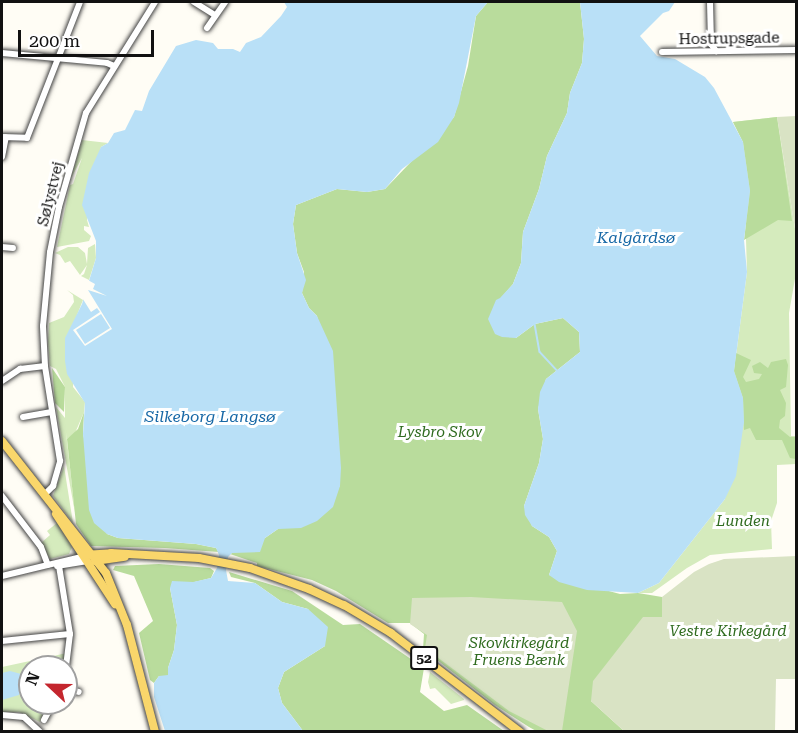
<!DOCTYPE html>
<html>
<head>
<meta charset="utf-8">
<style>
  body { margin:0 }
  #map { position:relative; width:798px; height:733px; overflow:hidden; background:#fffdf5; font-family:"Roboto Serif",serif }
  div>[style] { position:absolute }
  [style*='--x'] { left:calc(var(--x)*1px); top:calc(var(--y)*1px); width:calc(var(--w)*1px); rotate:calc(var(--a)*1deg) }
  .green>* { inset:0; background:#d5ebbd }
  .forest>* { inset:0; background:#b9dc9c }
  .cemetery>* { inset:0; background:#d9e3c4 }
  .water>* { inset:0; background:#b9e0f7 }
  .pier>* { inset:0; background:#fffdf5 }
  .stream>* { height:1.5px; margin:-0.75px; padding:0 0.75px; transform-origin:0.75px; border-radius:0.75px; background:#b9e0f7 }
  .roads { filter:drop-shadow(0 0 2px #444) drop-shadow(0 0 2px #444) }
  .minor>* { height:6px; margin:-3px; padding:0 3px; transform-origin:3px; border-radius:3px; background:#fff }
  .major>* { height:8px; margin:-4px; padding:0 4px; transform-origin:4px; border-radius:4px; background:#f9d66b }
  span { translate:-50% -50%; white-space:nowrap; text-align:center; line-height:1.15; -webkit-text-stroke:6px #fff; paint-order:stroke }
  .shield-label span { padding:2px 4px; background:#fff; border:2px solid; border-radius:4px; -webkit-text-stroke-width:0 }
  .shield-label { font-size:14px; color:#111; font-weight:700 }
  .street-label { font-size:15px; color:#111 }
  .park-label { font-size:15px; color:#2f6b1f; font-style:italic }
  .water-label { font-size:16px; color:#1768a6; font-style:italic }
  .frame { position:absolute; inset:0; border:3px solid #111; pointer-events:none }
  .north { position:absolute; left:18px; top:655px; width:60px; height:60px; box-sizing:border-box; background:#fff; border:2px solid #a0a0a0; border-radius:50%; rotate:292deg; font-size:16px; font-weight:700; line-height:24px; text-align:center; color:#111 }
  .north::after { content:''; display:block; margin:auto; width:21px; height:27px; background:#c4262e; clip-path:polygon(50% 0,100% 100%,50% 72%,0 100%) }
  .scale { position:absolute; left:18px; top:30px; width:136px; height:27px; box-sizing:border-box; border:3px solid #111; border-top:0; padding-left:8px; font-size:18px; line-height:21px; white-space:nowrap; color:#111; -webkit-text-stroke:4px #fff; paint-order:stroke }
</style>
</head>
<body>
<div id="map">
  <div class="green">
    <i style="clip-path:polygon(777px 117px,796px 235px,796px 273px,789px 313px,791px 436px,796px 436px,796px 464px,777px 465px,777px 503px,771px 521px,772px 549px,710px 555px,687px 568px,652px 593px,638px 593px,659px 583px,725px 499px,734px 371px,747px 272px,743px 142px,733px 122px)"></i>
    <i style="clip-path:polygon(82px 140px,108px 143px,101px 147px,87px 220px,89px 227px,84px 226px,84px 230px,91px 236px,89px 241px,57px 247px,70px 185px,73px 184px,82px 158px,71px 178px)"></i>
    <i style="clip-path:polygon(95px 244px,96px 258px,89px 280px,81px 276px,84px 274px,87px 265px,80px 275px,70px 261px,65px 263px,60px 255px,55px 253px,68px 247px,78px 247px,85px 253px,87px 264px,88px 248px)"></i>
    <i style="clip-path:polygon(67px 290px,83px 300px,77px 315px,73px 387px,85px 402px,84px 412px,75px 433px,67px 439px,66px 432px,75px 513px,56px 407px,65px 418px,65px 387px,56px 369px,50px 366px,48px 342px,49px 323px,64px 317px,74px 302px,73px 295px)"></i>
    <i style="clip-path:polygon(64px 466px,73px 523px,53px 496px)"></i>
    <i style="clip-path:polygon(57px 523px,72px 547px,69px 554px,50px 559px,41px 543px,50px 535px,47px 531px)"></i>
    <i style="clip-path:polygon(67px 653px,63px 667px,30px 667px,30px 703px,41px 703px,46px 707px,40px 722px,19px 712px,2px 712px,2px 667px)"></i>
    <i style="clip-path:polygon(430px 672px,464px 699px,464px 700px,451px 704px,435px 688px,430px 689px,428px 682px)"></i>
  </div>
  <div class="forest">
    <i style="clip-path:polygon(488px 2px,580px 2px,584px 39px,582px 63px,570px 93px,567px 113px,547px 156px,539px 189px,523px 232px,521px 263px,513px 284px,500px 299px,516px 338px,535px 324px,563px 318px,579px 332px,580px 352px,546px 379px,538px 409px,543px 439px,539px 463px,524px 506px,532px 526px,549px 537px,557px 551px,549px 575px,620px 594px,638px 593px,662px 597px,662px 617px,591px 701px,624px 731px,538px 732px,529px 727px,495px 705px,423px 649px,424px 634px,410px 623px,388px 623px,336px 591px,312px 580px,257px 566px,257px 563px,230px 554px,265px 538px,340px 486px,337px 426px,317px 316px,309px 308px,302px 293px,304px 272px,297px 253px,293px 224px,296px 205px,337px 189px,367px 192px,385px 189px,454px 117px,468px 66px,476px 16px)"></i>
    <i style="clip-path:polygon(777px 117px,792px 221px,778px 220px,744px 240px,750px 191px,743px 142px,733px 122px)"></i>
    <i style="clip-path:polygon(736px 353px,751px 360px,743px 377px,746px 382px,759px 379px,762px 374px,754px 373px,752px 366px,760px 362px,768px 368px,771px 362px,786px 359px,788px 365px,786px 387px,780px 390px,786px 403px,785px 416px,780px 420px,779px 428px,790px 437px,796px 437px,796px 459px,790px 458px,782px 440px,756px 440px,750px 428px,744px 430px,743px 398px,734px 371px)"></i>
    <i style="clip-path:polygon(52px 368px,65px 387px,64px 412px,55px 403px)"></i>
    <i style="clip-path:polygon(84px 412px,83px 434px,107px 534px,118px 538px,196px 544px,216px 548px,219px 552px,165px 548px,91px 546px,76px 524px,67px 439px,78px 429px)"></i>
    <i style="clip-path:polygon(159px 564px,210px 568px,214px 571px,211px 578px,170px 588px,177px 625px,174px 650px,168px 668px,169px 676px,159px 676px,154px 683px,150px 680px,139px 633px,153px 621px,134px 576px,113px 570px,115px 566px)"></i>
    <i style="clip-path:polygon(229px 572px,292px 591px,343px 625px,360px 624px,424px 668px,420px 692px,444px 711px,467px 705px,504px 731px,303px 731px,282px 703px,278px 688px,284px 672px,325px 646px,308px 609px,282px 602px,255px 583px,231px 577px)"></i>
  </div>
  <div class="cemetery">
    <i style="clip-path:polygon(796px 116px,796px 235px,777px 117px)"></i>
    <i style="clip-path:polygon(796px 556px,796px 679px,776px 679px,775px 731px,624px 731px,591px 701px,593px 681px,643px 617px,662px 617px,662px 597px,694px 572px,709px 564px,724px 559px)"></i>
    <i style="clip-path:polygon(471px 597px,562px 602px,577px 631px,562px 731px,548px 731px,509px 711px,425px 648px,427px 635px,410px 624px,412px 598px)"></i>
  </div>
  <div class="water">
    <i style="clip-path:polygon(284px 2px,488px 2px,476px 16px,459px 103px,454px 117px,438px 142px,402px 169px,385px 189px,367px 192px,337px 189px,296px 205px,293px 224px,297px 253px,306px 280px,302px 293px,309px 308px,317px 316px,333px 351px,341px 468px,340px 486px,333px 507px,317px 521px,301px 528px,278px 529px,265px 538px,260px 552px,232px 553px,228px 557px,226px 570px,228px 581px,255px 583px,282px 602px,308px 609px,328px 627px,325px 646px,284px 672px,278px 688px,282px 703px,303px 731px,165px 731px,154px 697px,154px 683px,159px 676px,168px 675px,168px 668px,174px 650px,177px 625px,170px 588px,172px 581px,193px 582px,211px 578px,217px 568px,219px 555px,216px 548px,196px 544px,118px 538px,107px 534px,94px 523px,89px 510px,83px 434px,85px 403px,67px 374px,65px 361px,65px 338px,82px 304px,96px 258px,96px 241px,82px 205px,89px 173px,101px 147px,108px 143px,114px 133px,125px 130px,135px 110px,142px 111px,149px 91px,176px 46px,196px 40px,213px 43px,218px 49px,233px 49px,240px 52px,246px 43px,261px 37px,281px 16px,287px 7px)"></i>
    <i style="clip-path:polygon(580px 2px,675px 2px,669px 11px,663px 13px,640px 36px,657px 56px,675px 59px,705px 77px,714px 88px,743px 142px,750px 191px,744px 240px,747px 272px,734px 371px,743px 398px,744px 422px,736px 476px,725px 499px,659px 583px,638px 593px,587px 590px,559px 582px,549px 575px,557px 551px,549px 537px,532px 526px,525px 515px,524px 506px,539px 463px,543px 439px,538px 409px,540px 392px,546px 379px,580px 352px,579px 332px,563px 318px,535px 324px,516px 338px,502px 337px,495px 334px,488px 319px,496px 300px,500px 298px,513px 284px,521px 263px,523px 232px,539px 189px,547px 156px,567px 113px,570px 93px,582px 63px,584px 39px)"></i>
    <i style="clip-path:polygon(10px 671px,21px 674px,22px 688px,19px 695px,2px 700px,2px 673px)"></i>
  </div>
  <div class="pier">
    <i style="clip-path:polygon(evenodd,86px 279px,95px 284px,93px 289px,107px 296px,88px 290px,112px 329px,85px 346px,73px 330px,100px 312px,97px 308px,91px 312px,81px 296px,86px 279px,101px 314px,110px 328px,85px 344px,76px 330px,101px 314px)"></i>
  </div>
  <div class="stream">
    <i style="--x:535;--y:324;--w:28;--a:80"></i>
    <i style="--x:540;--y:352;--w:25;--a:47"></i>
  </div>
  <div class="roads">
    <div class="minor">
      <i style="--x:194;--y:2;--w:25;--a:32"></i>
      <i style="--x:710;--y:2;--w:42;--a:88.6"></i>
      <i style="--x:711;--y:44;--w:9;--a:54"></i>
      <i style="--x:207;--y:28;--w:32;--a:-55"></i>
      <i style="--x:662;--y:52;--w:134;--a:-0.9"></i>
      <i style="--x:2;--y:53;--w:105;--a:5.4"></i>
      <i style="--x:107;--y:63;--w:8;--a:23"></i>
      <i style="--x:2;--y:137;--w:25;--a:2"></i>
      <i style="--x:27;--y:138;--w:146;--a:-68.7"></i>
      <i style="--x:2;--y:157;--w:20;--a:-79"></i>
      <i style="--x:2;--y:247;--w:11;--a:5"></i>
      <i style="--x:2;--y:381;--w:22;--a:-34"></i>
      <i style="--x:20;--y:369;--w:25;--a:-7"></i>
      <i style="--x:23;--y:417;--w:29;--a:-10"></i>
      <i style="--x:44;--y:495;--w:13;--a:-45"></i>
      <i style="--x:53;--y:486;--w:26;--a:-74"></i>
      <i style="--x:60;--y:461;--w:96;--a:-99"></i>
      <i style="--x:45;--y:366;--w:40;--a:-92.9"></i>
      <i style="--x:43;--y:326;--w:74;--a:-84.6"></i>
      <i style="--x:50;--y:252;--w:46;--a:-78.7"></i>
      <i style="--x:59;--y:207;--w:98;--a:-74"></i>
      <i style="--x:86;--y:113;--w:131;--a:-58.1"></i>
      <i style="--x:2;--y:496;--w:64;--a:52.6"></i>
      <i style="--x:41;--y:547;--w:19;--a:69"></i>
      <i style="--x:57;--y:566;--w:31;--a:-9"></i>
      <i style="--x:59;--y:566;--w:69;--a:80.8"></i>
      <i style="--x:70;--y:634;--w:33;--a:97"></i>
      <i style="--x:2;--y:576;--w:85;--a:-13.5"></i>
      <i style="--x:2;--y:641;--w:68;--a:-5.9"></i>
      <i style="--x:66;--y:689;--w:13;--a:13"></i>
      <i style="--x:2;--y:715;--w:22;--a:5"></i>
      <i style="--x:24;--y:717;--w:22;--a:43"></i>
      <i style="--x:44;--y:720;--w:19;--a:-62"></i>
    </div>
    <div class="major">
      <i style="--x:2;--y:441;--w:168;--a:51.8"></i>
      <i style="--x:106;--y:573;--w:56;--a:68"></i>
      <i style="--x:127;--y:625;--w:111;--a:75.3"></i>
      <i style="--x:56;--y:514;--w:108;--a:56.8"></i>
      <i style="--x:84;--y:555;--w:27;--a:-4"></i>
      <i style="--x:111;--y:553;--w:88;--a:3.3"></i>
      <i style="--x:199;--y:558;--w:52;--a:11.1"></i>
      <i style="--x:250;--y:568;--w:63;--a:19.6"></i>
      <i style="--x:309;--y:589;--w:38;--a:25"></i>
      <i style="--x:344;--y:605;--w:55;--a:30.8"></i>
      <i style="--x:391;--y:633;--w:163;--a:37.5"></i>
      <i style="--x:95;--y:561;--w:30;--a:-8"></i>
    </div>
  </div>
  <div class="shield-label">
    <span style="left:424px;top:658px">52</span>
  </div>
  <div class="street-label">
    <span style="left:729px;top:39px;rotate:-1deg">Hostrupsgade</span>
    <span style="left:51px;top:194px;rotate:-76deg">Sølystvej</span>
  </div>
  <div class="park-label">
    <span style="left:440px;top:433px">Lysbro Skov</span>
    <span style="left:743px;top:522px">Lunden</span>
    <span style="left:728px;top:632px">Vestre Kirkegård</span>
    <span style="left:519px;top:652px">Skovkirkegård<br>Fruens Bænk</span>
  </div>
  <div class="water-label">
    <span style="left:636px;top:238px">Kalgårdsø</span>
    <span style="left:210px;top:417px">Silkeborg Langsø</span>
  </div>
  <div class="frame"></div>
  <div class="north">N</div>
  <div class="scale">200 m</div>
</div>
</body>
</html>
